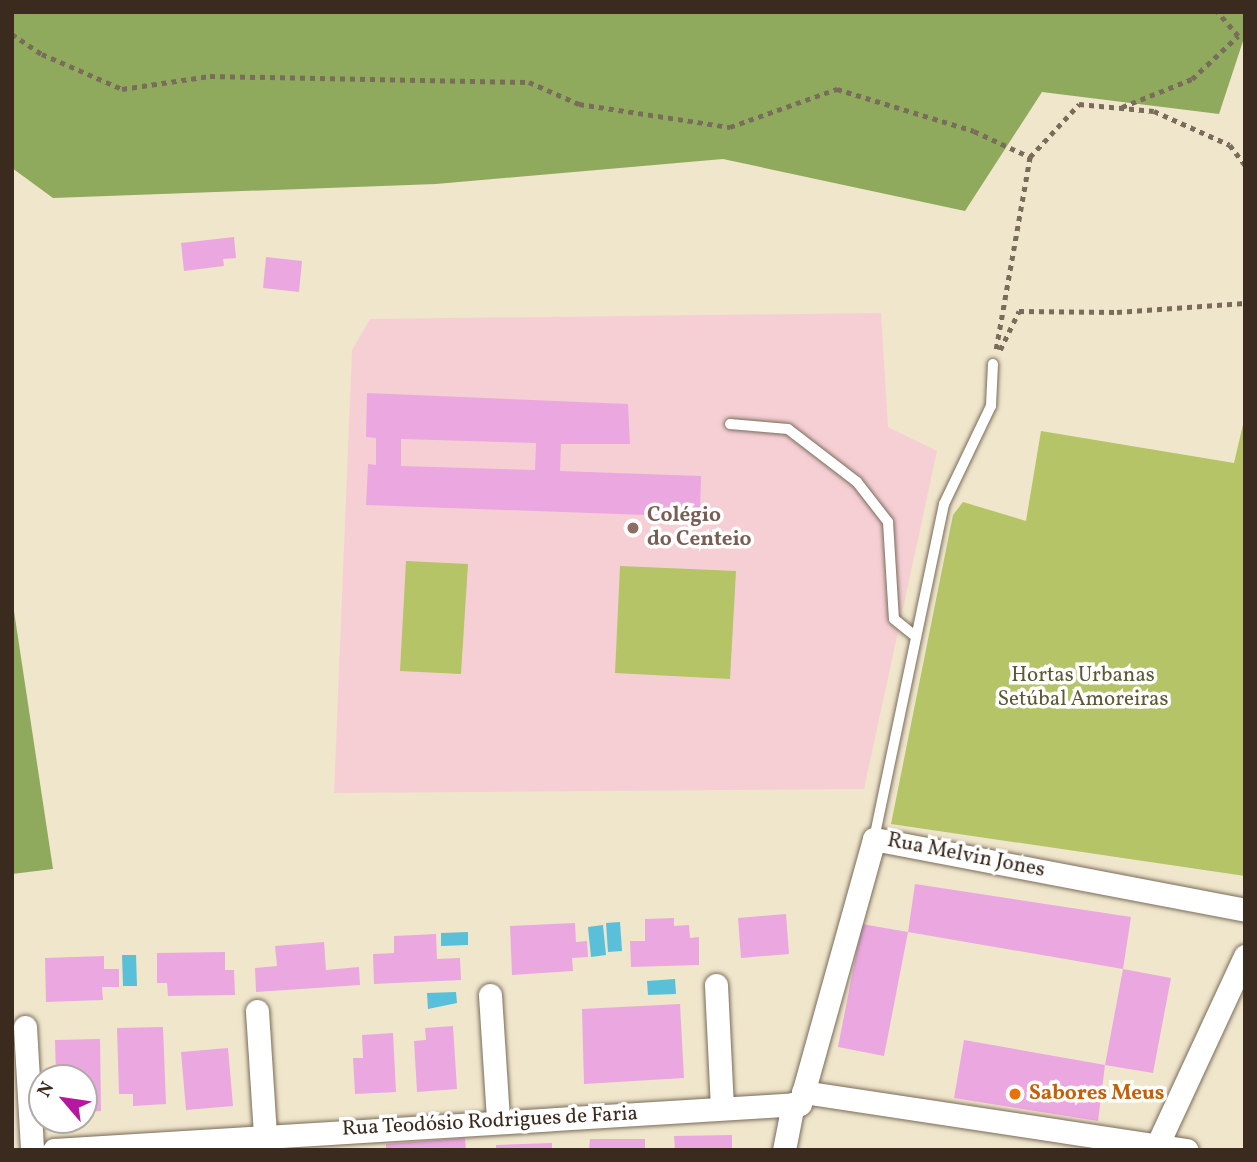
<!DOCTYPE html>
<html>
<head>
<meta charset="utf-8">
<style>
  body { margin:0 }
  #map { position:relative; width:1257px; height:1162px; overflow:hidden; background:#f0e6cc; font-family:Vollkorn,serif }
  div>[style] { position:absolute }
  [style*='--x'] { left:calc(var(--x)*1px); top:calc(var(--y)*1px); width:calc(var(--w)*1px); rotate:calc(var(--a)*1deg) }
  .built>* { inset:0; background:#f6cfd5 }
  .green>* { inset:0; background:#b4c467 }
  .forest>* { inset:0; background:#8faa5c }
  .water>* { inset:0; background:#5abfd8 }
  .building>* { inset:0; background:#eba8e0 }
  .path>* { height:4.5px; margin-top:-2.25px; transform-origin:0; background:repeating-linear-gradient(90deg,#7a6c5b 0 5px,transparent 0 10px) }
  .roads { filter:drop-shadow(0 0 2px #7a6c5b) drop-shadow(0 0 2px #7a6c5b) }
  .service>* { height:10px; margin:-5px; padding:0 5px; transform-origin:5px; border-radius:5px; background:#fff }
  .minor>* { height:23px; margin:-11.5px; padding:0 11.5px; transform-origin:11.5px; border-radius:11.5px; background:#fff }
  .dots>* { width:19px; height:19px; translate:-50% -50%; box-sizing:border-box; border:4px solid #fff; border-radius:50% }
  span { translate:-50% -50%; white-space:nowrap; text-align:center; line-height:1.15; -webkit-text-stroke:7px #fff; paint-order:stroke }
  .education-label { font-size:21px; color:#785e54; font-weight:700 }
  .left { translate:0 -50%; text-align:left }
  .park-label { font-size:21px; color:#5f5834 }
  .street-label { font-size:21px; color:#3b2a1e }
  .food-label { font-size:21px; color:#c56008; font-weight:700 }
  .frame { position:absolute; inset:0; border:14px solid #3b2a1e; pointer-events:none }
  .north { position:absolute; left:28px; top:1064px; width:70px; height:70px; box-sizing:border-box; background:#fff; border:2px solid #b1aaa5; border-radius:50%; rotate:299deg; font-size:19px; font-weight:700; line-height:28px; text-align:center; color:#3b2a1e }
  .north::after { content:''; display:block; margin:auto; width:24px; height:32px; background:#b5179e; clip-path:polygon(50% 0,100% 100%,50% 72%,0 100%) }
</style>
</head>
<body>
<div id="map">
  <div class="built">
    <i style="clip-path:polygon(881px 313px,888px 427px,937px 451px,864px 789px,334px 793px,352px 350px,370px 319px)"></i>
  </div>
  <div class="green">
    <i style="clip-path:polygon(1245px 416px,1245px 876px,891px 824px,953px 515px,963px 502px,1026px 521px,1041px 431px,1234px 463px)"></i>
    <i style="clip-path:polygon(406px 561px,468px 564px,461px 674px,400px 671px)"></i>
    <i style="clip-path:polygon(620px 566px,736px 571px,730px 679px,615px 673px)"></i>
  </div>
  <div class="forest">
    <i style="clip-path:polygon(12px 12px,1245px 12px,1245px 35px,1219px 114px,1042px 92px,965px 211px,723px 159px,436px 184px,53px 198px,12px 168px)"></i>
    <i style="clip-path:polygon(12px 598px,53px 869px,12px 874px)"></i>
  </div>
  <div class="water">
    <i style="clip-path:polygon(620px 922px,622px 951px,608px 952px,606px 923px)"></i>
    <i style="clip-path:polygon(603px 925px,606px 955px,591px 957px,588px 927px)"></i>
    <i style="clip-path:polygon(468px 932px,468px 945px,441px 946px,441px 933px)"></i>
    <i style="clip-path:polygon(122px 955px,136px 955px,137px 986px,123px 986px)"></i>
    <i style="clip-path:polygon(675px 979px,676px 994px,648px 995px,647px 981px)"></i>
    <i style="clip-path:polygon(456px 992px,457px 1003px,428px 1009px,427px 993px)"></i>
  </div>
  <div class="building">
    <i style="clip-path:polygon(234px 237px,236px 258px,223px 259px,224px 266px,184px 271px,181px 243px)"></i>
    <i style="clip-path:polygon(266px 257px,302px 261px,299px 292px,263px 288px)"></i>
    <i style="clip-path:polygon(evenodd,367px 393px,628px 404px,630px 444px,561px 444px,560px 471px,701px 476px,700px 517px,366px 505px,368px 464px,376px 465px,376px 438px,366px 437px,367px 393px,401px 439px,536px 443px,535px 470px,401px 466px,401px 439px)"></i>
    <i style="clip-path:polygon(915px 884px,1131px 917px,1123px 969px,1171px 978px,1153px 1073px,1105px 1065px,1098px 1121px,954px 1098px,964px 1040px,1105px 1065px,1123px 969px,908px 932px)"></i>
    <i style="clip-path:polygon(786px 914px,789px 954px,741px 958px,738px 918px)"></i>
    <i style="clip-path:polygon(674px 918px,674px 926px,689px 925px,690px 938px,699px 937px,699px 965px,631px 967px,630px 941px,645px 941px,645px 919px)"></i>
    <i style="clip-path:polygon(575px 923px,576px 942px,587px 941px,588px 957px,572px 958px,573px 971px,512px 975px,510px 926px)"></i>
    <i style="clip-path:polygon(862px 924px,908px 932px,884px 1056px,838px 1047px)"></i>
    <i style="clip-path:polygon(436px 934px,437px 959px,460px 958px,461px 980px,374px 984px,373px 954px,394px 953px,394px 936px)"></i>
    <i style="clip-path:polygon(324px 942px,326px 970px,359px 967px,360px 985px,256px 992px,255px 968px,277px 966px,275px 946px)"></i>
    <i style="clip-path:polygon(225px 952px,225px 970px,234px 970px,235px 995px,168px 996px,167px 983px,157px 983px,157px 953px)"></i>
    <i style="clip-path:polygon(104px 956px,104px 969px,119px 969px,119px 987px,102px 987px,103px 1000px,46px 1002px,45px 958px)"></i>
    <i style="clip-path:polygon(680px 1004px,684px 1078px,584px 1084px,582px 1009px)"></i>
    <i style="clip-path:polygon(453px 1026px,457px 1089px,417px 1092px,414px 1041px,426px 1040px,425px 1028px)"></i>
    <i style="clip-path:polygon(163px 1027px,166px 1104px,133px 1106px,133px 1094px,119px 1094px,117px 1028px)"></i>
    <i style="clip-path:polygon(393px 1033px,396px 1092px,355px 1094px,353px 1058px,363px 1058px,362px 1035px)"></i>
    <i style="clip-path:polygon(100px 1039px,101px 1111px,84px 1112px,84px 1078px,56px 1078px,55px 1040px)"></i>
    <i style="clip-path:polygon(228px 1048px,233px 1106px,186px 1110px,181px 1052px)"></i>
    <i style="clip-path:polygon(732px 1135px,732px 1150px,675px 1150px,674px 1136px)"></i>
    <i style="clip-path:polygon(465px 1138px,466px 1150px,386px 1150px,386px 1144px)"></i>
    <i style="clip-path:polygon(590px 1139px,645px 1139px,645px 1150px,589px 1150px)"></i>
    <i style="clip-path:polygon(552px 1143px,552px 1150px,496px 1150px,496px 1145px)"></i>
  </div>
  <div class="path">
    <i style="--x:12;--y:34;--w:36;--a:34"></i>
    <i style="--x:42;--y:54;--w:87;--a:23.6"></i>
    <i style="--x:122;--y:89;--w:89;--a:-8.4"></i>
    <i style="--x:210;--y:76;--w:319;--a:1.1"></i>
    <i style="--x:529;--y:82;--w:55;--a:23.7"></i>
    <i style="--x:579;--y:104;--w:153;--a:8.7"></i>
    <i style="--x:730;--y:127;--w:114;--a:-19.6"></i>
    <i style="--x:837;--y:89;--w:143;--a:17"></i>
    <i style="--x:974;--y:131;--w:62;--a:24.9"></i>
    <i style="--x:1122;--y:107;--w:75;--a:-21.8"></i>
    <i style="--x:1192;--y:79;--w:63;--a:-43.1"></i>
    <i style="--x:1238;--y:36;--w:32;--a:-131"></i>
    <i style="--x:996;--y:349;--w:195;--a:-80"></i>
    <i style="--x:1030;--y:157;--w:72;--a:-47.2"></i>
    <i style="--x:1079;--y:104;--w:75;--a:5.3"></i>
    <i style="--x:1154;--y:111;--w:83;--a:24.1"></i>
    <i style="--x:1230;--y:145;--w:25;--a:53"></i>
    <i style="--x:1000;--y:350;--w:43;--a:-64"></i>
    <i style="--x:1019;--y:311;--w:98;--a:0.6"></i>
    <i style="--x:1117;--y:312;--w:128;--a:-4"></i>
  </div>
  <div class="roads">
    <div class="service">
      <i style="--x:730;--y:424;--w:58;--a:4.9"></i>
      <i style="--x:788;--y:429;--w:87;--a:37.5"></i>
      <i style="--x:857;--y:482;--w:51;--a:52.2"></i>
      <i style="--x:888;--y:522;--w:97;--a:86.5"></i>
      <i style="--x:894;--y:619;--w:28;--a:39"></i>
      <i style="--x:874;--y:839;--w:342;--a:-78.2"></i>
      <i style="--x:944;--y:504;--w:109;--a:-64.4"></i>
      <i style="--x:991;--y:406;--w:42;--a:-87.3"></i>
    </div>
    <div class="minor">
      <i style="--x:716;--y:985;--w:123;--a:87.2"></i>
      <i style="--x:490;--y:995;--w:125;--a:86.3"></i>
      <i style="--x:257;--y:1011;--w:124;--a:86.3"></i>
      <i style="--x:25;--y:1027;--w:123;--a:86.7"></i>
      <i style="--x:803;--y:1092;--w:388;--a:8.6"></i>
      <i style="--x:54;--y:1150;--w:747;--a:-3.53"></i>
      <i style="--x:800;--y:1104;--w:275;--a:-74.4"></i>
      <i style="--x:874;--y:839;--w:378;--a:10.8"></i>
      <i style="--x:784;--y:1150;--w:47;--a:-78.9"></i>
      <i style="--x:1155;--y:1150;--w:214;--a:-65.1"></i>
    </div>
  </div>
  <div class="dots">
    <i style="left:633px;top:528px;background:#8d6e63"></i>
    <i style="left:1015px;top:1094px;background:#e8710a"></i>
  </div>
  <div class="education-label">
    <span class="left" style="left:647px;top:528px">Colégio<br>do Centeio</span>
  </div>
  <div class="park-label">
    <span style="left:1083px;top:688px">Hortas Urbanas<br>Setúbal Amoreiras</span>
  </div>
  <div class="street-label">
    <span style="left:966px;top:856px;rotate:11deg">Rua Melvin Jones</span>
    <span style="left:490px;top:1122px;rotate:-3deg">Rua Teodósio Rodrigues de Faria</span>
  </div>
  <div class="food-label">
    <span class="left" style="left:1029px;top:1094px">Sabores Meus</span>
  </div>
  <div class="frame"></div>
  <div class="north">N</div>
</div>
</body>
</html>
